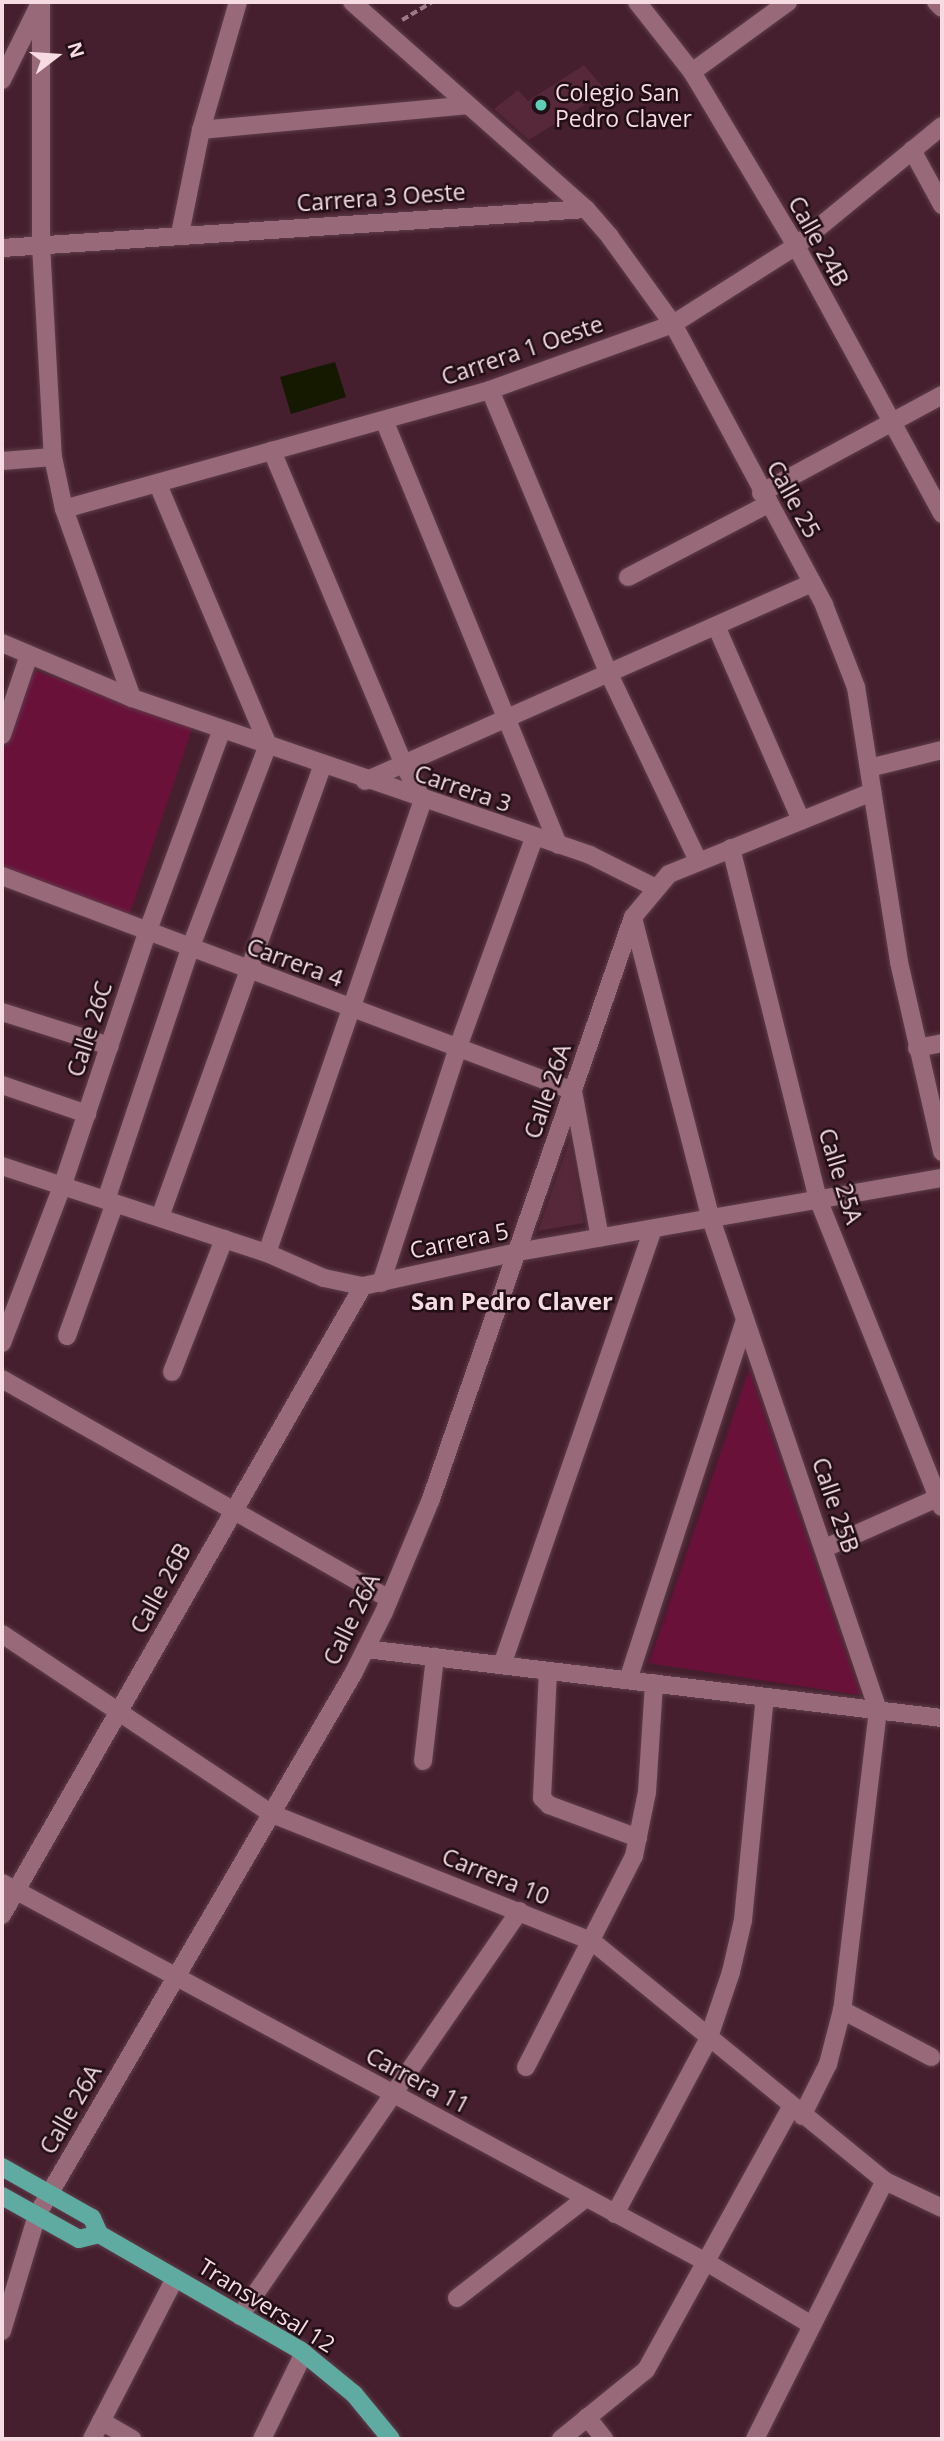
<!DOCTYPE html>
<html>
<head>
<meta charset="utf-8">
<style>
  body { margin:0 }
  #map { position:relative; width:944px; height:2441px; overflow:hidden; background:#451f2d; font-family:"Open Sans",sans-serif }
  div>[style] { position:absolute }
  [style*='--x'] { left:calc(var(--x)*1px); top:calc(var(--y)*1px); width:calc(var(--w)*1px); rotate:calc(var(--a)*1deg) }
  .built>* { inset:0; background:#562839 }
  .green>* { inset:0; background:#6a113a }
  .water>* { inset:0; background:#141900 }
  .path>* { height:3.5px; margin-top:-1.75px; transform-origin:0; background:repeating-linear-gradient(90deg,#9a7a85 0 7px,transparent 0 10.5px) }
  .roads { filter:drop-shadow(0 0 2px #5f3d4b) drop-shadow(0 0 2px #5f3d4b) }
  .minor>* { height:18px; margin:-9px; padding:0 9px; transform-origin:9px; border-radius:9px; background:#986a79 }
  .major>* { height:18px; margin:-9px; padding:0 9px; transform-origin:9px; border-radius:9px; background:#5faba1 }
  .dots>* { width:19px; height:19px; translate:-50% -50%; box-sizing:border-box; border:4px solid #210f15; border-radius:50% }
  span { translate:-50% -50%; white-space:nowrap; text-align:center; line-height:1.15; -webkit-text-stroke:5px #210f15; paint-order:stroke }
  .poi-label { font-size:23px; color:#f6dbe3 }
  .left { translate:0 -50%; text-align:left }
  .street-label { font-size:23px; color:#f6dbe3 }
  .neighbourhood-label { font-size:24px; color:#f6dbe3; font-weight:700 }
  .frame { position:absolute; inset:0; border:4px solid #f6dbe3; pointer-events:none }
  .north { position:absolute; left:21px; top:21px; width:70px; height:70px; -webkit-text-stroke:5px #210f15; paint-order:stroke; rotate:73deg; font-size:19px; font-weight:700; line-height:28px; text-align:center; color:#f6dbe3 }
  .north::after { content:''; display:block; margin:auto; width:24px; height:32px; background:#f6dbe3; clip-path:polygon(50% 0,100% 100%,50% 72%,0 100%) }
</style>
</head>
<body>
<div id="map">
  <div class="built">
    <i style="clip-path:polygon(584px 65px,606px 91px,529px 140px,494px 109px,518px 90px,528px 101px)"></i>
    <i style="clip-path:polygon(570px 1139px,584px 1223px,538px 1231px)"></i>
  </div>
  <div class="green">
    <i style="clip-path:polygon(33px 670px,193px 726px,128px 919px,2px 868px,2px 754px)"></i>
    <i style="clip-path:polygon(749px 1370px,860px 1695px,649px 1663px)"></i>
  </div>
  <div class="water">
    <i style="clip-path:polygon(335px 362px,346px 397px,291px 414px,280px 377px)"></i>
  </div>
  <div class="path">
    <i style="--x:402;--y:20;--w:35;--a:-31"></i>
  </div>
  <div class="roads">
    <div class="minor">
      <i style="--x:41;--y:2;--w:243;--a:90"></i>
      <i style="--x:41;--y:245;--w:212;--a:86.8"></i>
      <i style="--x:53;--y:457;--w:53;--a:78.1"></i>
      <i style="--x:64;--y:509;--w:201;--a:70.2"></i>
      <i style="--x:352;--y:2;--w:312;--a:41.5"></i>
      <i style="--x:586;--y:209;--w:37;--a:49"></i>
      <i style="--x:610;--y:237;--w:107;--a:54.1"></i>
      <i style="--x:673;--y:324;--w:319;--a:61.7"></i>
      <i style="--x:824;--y:605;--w:88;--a:68.7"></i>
      <i style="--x:856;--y:687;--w:278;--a:81.1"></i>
      <i style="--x:899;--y:962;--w:195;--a:77.2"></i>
      <i style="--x:637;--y:2;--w:89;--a:51.8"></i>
      <i style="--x:692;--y:72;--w:203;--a:59.1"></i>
      <i style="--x:796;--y:246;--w:305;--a:61.4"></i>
      <i style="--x:936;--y:2;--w:8;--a:45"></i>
      <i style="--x:692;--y:72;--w:119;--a:-36.1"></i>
      <i style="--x:2;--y:80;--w:84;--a:-63.7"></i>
      <i style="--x:201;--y:130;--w:268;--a:-5.3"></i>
      <i style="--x:912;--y:150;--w:63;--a:61.4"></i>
      <i style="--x:180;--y:234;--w:106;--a:-78.6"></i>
      <i style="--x:201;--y:130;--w:133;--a:-73.9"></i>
      <i style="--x:2;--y:248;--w:585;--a:-3.82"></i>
      <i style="--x:490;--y:390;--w:308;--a:67.3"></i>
      <i style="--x:609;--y:674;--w:207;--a:64.5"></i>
      <i style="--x:384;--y:420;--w:459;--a:67.7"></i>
      <i style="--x:2;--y:461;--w:51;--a:-4.5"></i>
      <i style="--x:761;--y:493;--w:206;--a:-28.4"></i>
      <i style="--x:64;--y:509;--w:442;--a:-15.6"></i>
      <i style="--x:490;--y:390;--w:195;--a:-19.8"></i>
      <i style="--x:673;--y:324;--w:146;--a:-32.4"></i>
      <i style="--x:796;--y:246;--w:189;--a:-39.4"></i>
      <i style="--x:628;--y:577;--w:158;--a:-27.5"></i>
      <i style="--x:717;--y:628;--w:210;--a:66.4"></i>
      <i style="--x:2;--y:643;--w:141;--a:22.9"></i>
      <i style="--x:132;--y:698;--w:484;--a:18.9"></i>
      <i style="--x:590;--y:855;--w:72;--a:26.6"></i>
      <i style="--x:2;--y:735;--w:84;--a:-71.4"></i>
      <i style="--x:869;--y:768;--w:75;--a:-13.9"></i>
      <i style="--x:365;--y:781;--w:489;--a:-23.9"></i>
      <i style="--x:731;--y:848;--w:362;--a:76.1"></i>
      <i style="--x:818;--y:1199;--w:332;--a:68.1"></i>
      <i style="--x:2;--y:876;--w:610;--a:20.63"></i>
      <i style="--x:573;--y:1091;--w:149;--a:79.6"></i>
      <i style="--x:633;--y:918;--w:311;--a:75.5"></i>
      <i style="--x:711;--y:1219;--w:519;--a:71.22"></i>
      <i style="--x:878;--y:1710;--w:302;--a:96.8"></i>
      <i style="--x:842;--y:2010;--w:56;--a:104.5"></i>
      <i style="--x:828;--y:2064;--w:58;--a:116.6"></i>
      <i style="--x:2;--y:1012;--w:113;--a:17.5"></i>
      <i style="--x:917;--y:1048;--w:25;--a:-11"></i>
      <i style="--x:2;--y:1085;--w:90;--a:18.8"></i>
      <i style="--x:2;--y:1166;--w:279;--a:18.2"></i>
      <i style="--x:267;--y:1253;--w:62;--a:23.7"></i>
      <i style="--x:324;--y:1278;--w:40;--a:12"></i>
      <i style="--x:363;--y:1286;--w:158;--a:-12.4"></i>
      <i style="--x:517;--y:1252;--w:431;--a:-9.9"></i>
      <i style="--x:106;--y:1200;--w:265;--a:-71.5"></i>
      <i style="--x:190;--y:949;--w:218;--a:-69.1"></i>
      <i style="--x:268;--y:745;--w:283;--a:-112.9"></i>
      <i style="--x:160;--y:1217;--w:479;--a:-70.2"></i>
      <i style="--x:267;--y:1253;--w:478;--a:-71"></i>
      <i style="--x:423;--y:801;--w:41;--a:-117.8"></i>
      <i style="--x:404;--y:765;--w:341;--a:-112.8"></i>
      <i style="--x:381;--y:1283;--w:248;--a:-71.9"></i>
      <i style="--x:458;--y:1047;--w:222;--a:-70"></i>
      <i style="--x:67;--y:1336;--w:141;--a:-70.2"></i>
      <i style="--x:2;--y:1343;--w:167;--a:-69"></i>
      <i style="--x:62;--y:1187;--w:268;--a:-71.5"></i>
      <i style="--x:147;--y:933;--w:217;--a:-69.8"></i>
      <i style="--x:172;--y:1372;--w:143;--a:-68.6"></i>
      <i style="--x:2;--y:1379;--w:445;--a:29.6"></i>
      <i style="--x:825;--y:1548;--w:128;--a:-24"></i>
      <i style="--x:2;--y:1634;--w:324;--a:33.7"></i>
      <i style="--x:272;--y:1814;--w:346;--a:21.7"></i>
      <i style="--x:593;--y:1942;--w:377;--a:39.3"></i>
      <i style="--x:885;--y:2181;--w:63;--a:25.3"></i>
      <i style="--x:366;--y:1649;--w:580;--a:6.83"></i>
      <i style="--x:502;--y:1665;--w:461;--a:-70.9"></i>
      <i style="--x:548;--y:1671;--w:127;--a:92.7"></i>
      <i style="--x:542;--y:1798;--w:10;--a:45"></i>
      <i style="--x:549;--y:1805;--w:95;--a:20.3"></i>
      <i style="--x:628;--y:1680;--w:379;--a:-72"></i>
      <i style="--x:423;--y:1761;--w:105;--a:-83.4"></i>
      <i style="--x:2;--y:1883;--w:802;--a:28.29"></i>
      <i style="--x:708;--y:2263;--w:119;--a:30.9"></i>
      <i style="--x:2;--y:1915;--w:725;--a:-60.15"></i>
      <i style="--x:842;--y:2010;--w:101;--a:27.8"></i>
      <i style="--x:526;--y:2067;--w:237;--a:-62.9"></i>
      <i style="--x:634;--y:1856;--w:65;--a:-78.5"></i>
      <i style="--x:647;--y:1792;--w:109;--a:-86.3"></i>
      <i style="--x:615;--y:2214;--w:197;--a:-61.9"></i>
      <i style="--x:708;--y:2040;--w:72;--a:-71.3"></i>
      <i style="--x:731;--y:1972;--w:53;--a:-77"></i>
      <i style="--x:743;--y:1920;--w:224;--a:-84.4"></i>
      <i style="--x:457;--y:2298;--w:163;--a:-37.8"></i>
      <i style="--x:240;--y:2316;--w:492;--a:-55.4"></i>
      <i style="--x:2;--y:2331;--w:121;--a:-73.2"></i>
      <i style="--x:37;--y:2215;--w:627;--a:-59.71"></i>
      <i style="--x:353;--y:1674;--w:69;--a:-63.4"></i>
      <i style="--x:384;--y:1612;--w:122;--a:-67.4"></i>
      <i style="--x:431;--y:1499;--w:616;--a:-70.86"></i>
      <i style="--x:633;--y:917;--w:56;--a:-50.1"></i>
      <i style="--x:669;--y:874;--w:219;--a:-22"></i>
      <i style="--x:587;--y:2417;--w:28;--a:52"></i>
      <i style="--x:101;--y:2421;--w:36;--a:30"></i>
      <i style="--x:92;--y:2439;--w:181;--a:-62.7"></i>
      <i style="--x:262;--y:2439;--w:96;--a:-64"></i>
      <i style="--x:561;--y:2439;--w:109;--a:-39.1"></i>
      <i style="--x:646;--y:2370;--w:300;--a:-61.1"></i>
      <i style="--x:755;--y:2439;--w:289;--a:-63.3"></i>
    </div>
    <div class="major">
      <i style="--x:2;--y:2167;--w:103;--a:29.5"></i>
      <i style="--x:92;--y:2218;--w:17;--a:66"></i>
      <i style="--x:99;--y:2234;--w:232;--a:30"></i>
      <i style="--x:300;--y:2350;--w:70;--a:39.2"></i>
      <i style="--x:354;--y:2394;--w:58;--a:50.6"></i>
      <i style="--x:2;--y:2196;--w:88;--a:29.2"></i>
      <i style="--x:79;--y:2239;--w:21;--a:-14"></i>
    </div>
  </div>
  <div class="dots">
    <i style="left:541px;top:105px;background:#5eceb8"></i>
  </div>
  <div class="poi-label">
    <span class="left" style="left:555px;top:105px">Colegio San<br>Pedro Claver</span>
  </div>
  <div class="street-label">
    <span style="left:381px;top:197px;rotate:-4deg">Carrera 3 Oeste</span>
    <span style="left:819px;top:241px;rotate:61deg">Calle 24B</span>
    <span style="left:522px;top:350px;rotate:-19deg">Carrera 1 Oeste</span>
    <span style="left:794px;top:499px;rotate:61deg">Calle 25</span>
    <span style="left:463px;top:788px;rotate:19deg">Carrera 3</span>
    <span style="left:295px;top:962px;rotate:20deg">Carrera 4</span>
    <span style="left:89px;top:1029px;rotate:-72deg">Calle 26C</span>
    <span style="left:547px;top:1091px;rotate:-71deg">Calle 26A</span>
    <span style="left:841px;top:1176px;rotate:73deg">Calle 25A</span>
    <span style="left:459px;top:1240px;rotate:-12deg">Carrera 5</span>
    <span style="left:836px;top:1505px;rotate:71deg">Calle 25B</span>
    <span style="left:160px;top:1588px;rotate:-61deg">Calle 26B</span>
    <span style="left:351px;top:1619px;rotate:-64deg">Calle 26A</span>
    <span style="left:496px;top:1876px;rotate:22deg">Carrera 10</span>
    <span style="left:418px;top:2080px;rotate:28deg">Carrera 11</span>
    <span style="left:70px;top:2109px;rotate:-60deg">Calle 26A</span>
    <span style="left:267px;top:2305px;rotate:32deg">Transversal 12</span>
  </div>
  <div class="neighbourhood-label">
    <span style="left:512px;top:1301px">San Pedro Claver</span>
  </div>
  <div class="frame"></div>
  <div class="north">N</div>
</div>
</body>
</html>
